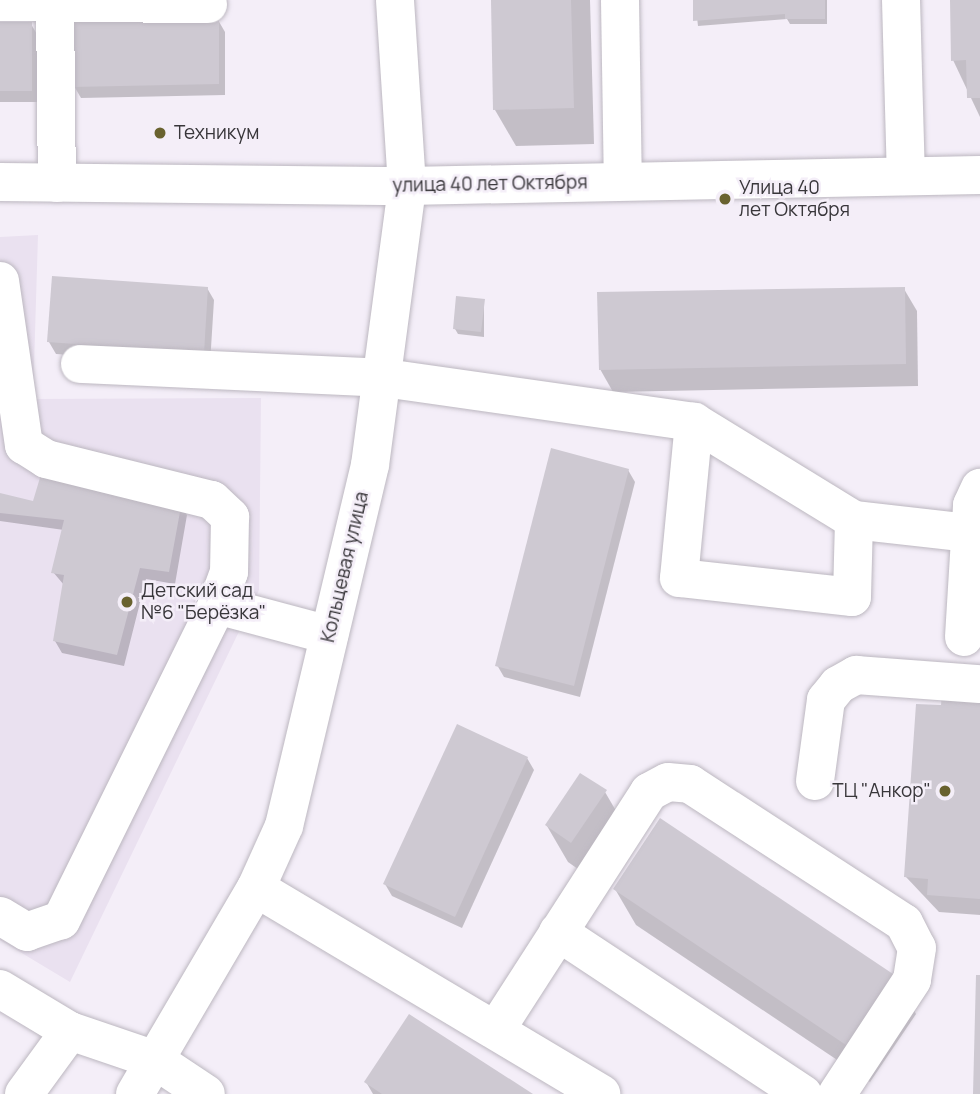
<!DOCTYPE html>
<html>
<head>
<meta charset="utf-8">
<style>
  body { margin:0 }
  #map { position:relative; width:980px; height:1094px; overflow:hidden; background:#f4eef8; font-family:Manrope,sans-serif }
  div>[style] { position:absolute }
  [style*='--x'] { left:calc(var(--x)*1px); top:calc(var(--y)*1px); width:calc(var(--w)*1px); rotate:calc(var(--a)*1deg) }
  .built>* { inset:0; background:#eae1f0 }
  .shadow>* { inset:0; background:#0003 }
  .building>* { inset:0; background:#cec9d2 }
  .roads { filter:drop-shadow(0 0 2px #bcb7c0) drop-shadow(0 0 2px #bcb7c0) }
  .minor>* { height:38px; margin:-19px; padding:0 19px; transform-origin:19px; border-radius:19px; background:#fff }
  .dots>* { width:19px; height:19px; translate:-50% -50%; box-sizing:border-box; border:4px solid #f4eef8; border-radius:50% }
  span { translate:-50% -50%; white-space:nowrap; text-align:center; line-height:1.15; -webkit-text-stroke:5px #f4eef8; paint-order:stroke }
  .poi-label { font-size:19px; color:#38363a }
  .left { translate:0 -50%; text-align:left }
  .right { translate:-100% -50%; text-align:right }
  .street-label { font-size:19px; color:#38363a }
</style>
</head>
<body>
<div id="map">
  <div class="built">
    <i style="clip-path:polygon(38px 235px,33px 399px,261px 398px,259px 590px,70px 982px,0 940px,0 237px)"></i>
  </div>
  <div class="shadow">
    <i style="clip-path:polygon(492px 0,590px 0,594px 144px,516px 146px,495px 110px)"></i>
    <i style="clip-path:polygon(695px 0,827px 0,827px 24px,790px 24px,787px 19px,698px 26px)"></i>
    <i style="clip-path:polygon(951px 0,980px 0,980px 117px,953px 60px)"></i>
    <i style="clip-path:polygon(218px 20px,225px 32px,225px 95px,81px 98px,74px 86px)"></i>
    <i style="clip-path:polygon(0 24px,31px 24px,38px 36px,38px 102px,0 102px)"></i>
    <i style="clip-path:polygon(207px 288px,214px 300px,210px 364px,56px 354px,49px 342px)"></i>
    <i style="clip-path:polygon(904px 289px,917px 311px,918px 386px,613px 392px,600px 369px)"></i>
    <i style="clip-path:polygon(484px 301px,484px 337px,458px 334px,455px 329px)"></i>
    <i style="clip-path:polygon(628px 470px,635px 482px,580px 697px,504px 677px,497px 665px)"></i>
    <i style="clip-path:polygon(0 495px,34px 503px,180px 503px,187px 515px,175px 584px,146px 579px,124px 666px,62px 653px,55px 641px,64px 585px,53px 572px,64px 530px,0 521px)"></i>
    <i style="clip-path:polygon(980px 697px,980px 915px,939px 912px,906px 877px,943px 707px)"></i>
    <i style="clip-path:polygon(527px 758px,534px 770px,462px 928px,392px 896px,385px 884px)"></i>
    <i style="clip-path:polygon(605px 792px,626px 828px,592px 879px,568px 862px,547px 826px)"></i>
    <i style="clip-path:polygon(615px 889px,895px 977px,916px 1014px,870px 1082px,636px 925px)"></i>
    <i style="clip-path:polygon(366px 1082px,530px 1094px,373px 1094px)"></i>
  </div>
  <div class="building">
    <i style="clip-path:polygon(491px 0,571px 0,574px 108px,493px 110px)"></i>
    <i style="clip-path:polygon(693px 0,825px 0,825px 19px,785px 19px,785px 14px,693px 21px)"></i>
    <i style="clip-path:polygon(950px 0,980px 0,980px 98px,967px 98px,966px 60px,951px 61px)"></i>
    <i style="clip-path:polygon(219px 18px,219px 84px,72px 87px,71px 21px)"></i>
    <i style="clip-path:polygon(0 22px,32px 22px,32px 91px,0 91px)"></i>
    <i style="clip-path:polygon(52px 276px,208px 287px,204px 353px,47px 342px)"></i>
    <i style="clip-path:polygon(905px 287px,906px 364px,599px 370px,597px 292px)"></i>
    <i style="clip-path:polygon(456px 296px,485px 299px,481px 332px,453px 329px)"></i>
    <i style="clip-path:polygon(551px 448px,629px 469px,574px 686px,495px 666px)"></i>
    <i style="clip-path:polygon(42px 471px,182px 501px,169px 572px,140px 568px,117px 655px,53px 641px,64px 575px,51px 573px,64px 520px,0 513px,0 493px,33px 501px)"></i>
    <i style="clip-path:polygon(942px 693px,980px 696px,980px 899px,927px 895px,928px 879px,904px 877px,916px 704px,941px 705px)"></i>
    <i style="clip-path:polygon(457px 724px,528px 757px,455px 917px,383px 884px)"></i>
    <i style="clip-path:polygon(580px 773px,607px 790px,571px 843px,545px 825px)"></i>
    <i style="clip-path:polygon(660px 818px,896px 976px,849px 1047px,613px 889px)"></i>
    <i style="clip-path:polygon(976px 975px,980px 975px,980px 1094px,973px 1094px)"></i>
    <i style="clip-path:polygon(409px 1014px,533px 1094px,382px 1094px,364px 1082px)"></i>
  </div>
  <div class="roads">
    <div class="minor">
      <i style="--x:620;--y:0;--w:181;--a:89.1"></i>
      <i style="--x:901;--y:0;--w:176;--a:88.4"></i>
      <i style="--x:0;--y:2;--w:208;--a:0.6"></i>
      <i style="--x:55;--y:2;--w:181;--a:89.4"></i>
      <i style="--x:0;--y:182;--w:407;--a:0.6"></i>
      <i style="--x:407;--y:186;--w:573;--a:-1.1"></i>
      <i style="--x:0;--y:281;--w:166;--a:81.7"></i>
      <i style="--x:24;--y:445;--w:26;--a:32"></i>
      <i style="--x:46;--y:459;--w:171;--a:13.9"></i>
      <i style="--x:212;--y:500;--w:25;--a:43"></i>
      <i style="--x:230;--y:517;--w:55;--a:91"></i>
      <i style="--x:229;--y:572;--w:35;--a:110"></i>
      <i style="--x:217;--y:605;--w:352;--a:116.3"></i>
      <i style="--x:61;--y:920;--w:36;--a:161"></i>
      <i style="--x:27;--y:932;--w:31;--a:-149"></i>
      <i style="--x:80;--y:364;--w:305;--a:2.6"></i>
      <i style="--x:385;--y:378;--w:312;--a:8.1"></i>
      <i style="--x:694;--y:422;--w:188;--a:31.5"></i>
      <i style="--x:854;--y:520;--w:77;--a:91.5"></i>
      <i style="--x:852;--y:597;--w:174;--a:-173.7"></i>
      <i style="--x:679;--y:578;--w:157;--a:-84.5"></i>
      <i style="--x:854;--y:520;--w:117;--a:6.4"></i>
      <i style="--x:217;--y:605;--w:116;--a:15"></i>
      <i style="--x:964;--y:637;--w:132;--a:-86.5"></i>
      <i style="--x:972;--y:505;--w:19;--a:-65"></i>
      <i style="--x:815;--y:781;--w:82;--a:-82.3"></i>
      <i style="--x:826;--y:700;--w:19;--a:-51"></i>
      <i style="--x:838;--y:685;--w:21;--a:-29"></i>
      <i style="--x:856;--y:675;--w:124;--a:4.2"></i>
      <i style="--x:256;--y:888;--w:402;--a:30.8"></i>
      <i style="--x:558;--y:932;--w:294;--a:33.5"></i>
      <i style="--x:0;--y:989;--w:82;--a:31"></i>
      <i style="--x:70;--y:1031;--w:90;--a:18.8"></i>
      <i style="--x:155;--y:1060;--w:61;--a:33.7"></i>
      <i style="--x:497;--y:1028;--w:281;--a:-57.2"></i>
      <i style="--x:649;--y:792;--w:21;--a:-28"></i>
      <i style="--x:668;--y:782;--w:22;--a:5"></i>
      <i style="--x:690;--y:784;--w:255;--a:33"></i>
      <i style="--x:904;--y:923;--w:28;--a:63"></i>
      <i style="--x:917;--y:948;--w:32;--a:99"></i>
      <i style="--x:912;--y:980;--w:136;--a:123.3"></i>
      <i style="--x:24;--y:1094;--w:78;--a:-53.9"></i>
      <i style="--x:135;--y:1094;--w:239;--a:-59.6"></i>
      <i style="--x:256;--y:888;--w:68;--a:-65.7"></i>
      <i style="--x:284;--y:826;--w:371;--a:-76.6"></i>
      <i style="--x:370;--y:465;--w:281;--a:-82.4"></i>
      <i style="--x:407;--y:186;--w:186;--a:-93.7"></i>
    </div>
  </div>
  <div class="dots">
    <i style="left:160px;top:133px;background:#69622f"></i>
    <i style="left:725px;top:199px;background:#69622f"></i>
    <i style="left:127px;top:602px;background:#69622f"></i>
    <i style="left:945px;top:791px;background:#69622f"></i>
  </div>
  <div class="poi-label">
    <span class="left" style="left:174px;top:133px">Техникум</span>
    <span class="left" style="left:739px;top:199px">Улица 40<br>лет Октября</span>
    <span class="left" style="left:141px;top:602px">Детский сад<br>№6 "Берёзка"</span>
    <span class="right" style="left:931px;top:791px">ТЦ "Анкор"</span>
  </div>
  <div class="street-label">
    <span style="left:490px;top:184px;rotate:-1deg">улица 40 лет Октября</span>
    <span style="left:345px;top:567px;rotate:-77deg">Кольцевая улица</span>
  </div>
</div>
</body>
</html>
